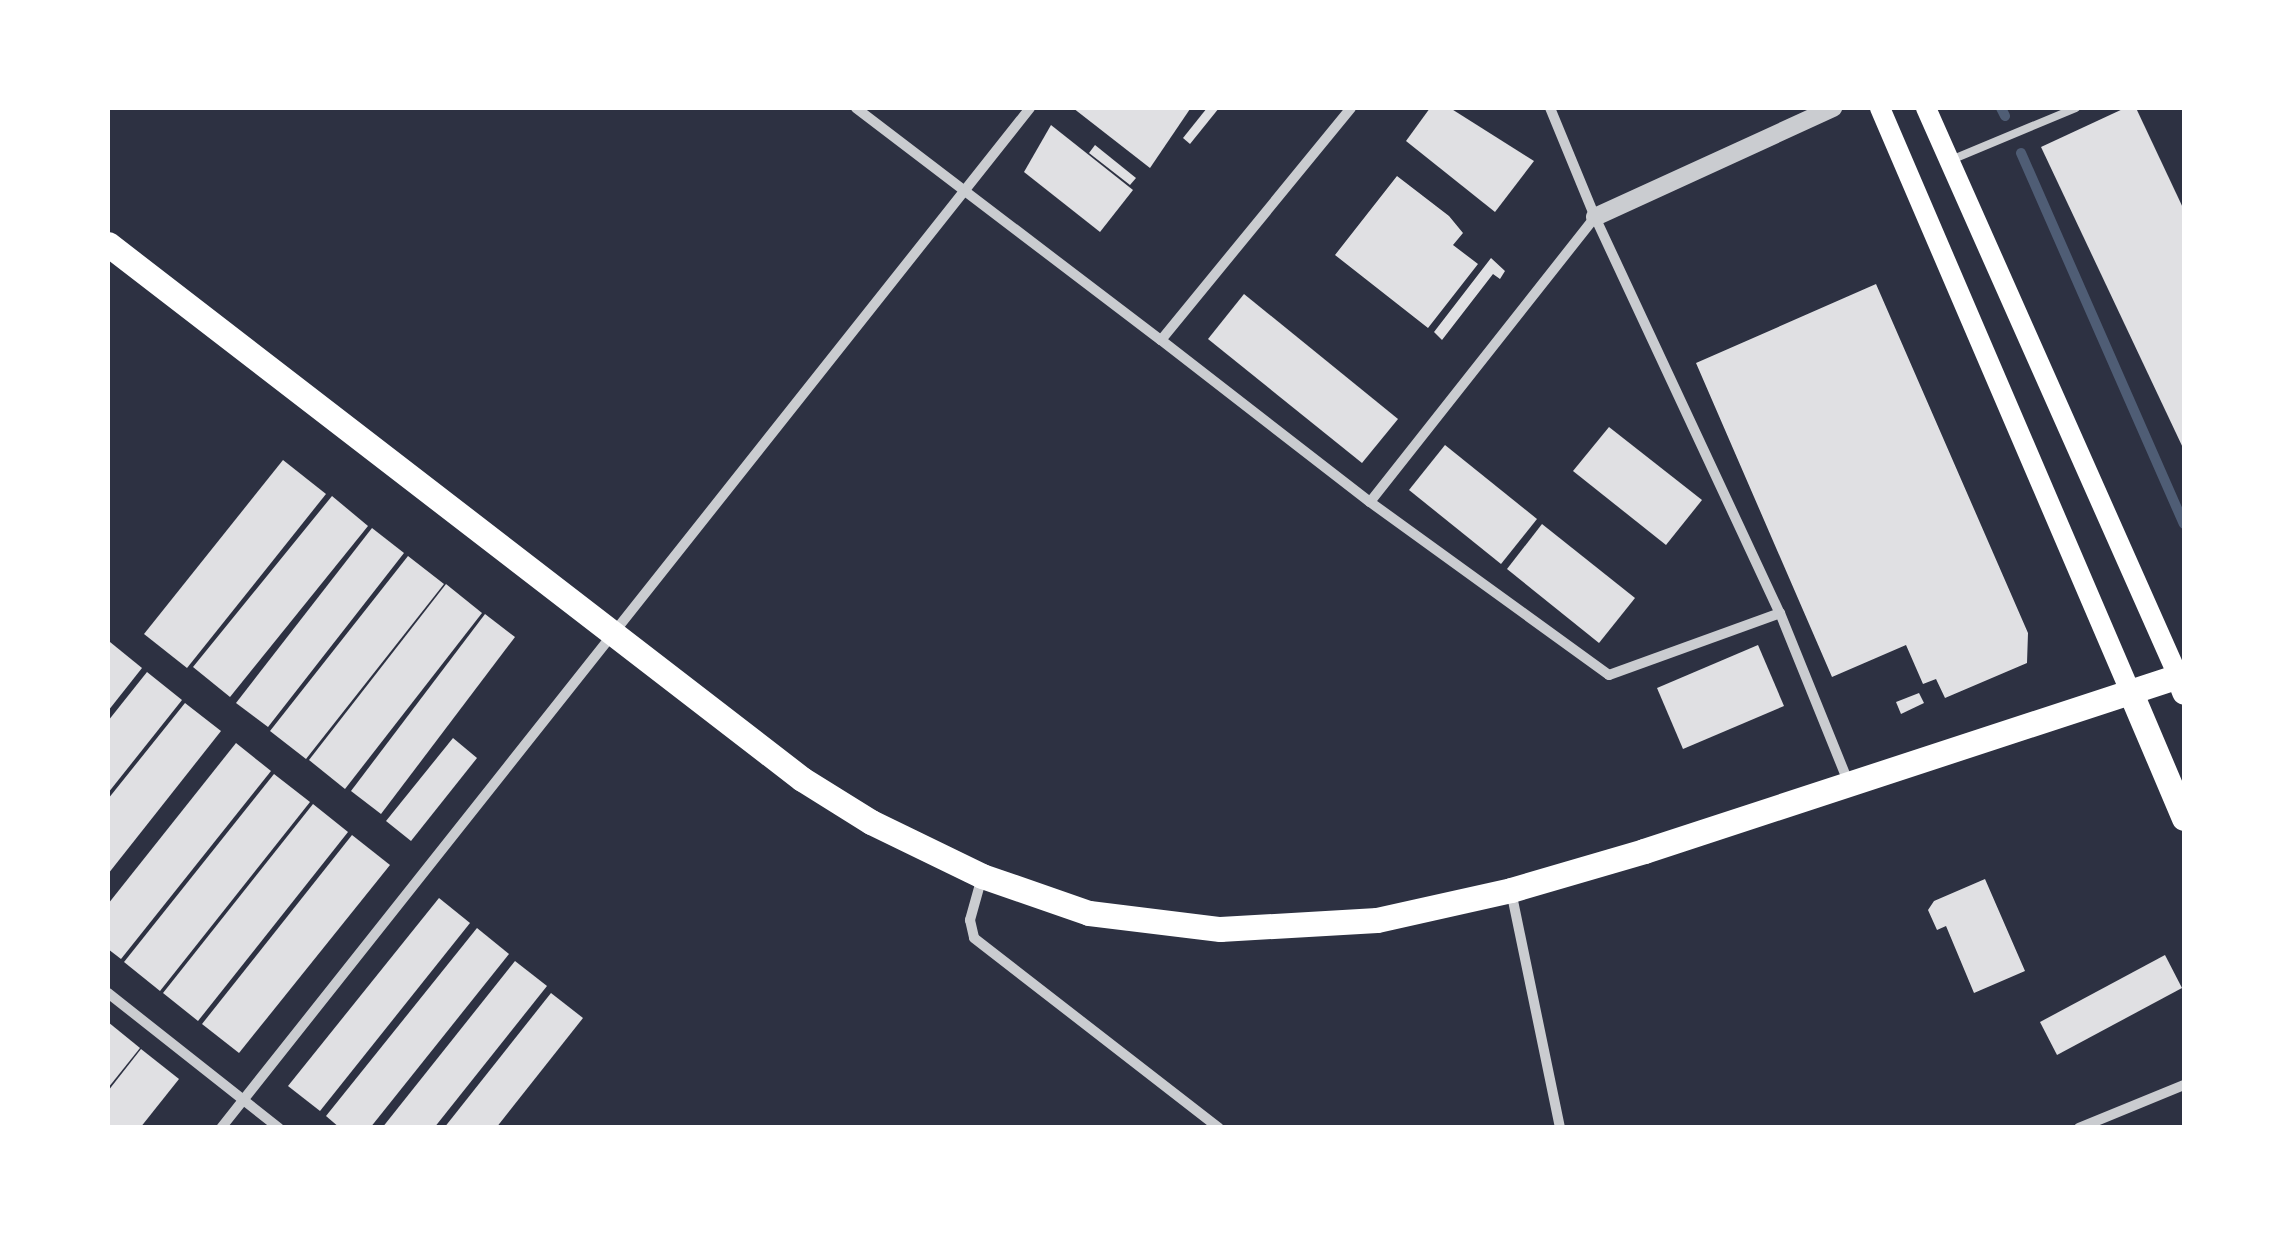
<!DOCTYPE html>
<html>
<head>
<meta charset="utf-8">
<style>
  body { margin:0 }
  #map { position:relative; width:2292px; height:1235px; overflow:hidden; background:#2d3142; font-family:Barlow,sans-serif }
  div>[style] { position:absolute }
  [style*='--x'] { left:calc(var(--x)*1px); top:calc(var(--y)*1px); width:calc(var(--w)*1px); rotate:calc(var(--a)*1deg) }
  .stream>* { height:10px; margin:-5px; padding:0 5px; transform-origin:5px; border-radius:5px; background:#4f5d75 }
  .building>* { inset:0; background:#e0e0e3 }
  .service>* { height:8px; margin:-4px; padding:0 4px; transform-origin:4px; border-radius:4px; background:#caccd0 }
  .minor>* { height:10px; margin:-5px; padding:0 5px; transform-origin:5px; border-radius:5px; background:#caccd0 }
  .tertiary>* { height:18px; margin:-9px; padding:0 9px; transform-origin:9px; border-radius:9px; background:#caccd0 }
  .secondary>* { height:20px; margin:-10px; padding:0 10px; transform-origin:10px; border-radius:10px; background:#fff }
  .primary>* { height:25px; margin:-12.5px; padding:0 12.5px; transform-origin:12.5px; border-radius:12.5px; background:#fff }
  span { translate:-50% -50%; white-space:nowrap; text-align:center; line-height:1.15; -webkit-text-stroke:8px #fff; paint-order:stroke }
  .frame { position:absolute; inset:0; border:110px solid #fff; pointer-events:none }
</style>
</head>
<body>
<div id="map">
  <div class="stream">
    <i style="--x:2001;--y:108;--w:9;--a:63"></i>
    <i style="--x:2021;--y:153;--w:405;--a:66.3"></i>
  </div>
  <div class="building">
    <i style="clip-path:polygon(1073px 108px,1188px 108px,1190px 109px,1150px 168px)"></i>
    <i style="clip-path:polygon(1207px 108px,1219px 108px,1190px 144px,1183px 138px)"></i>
    <i style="clip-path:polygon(1430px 108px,1450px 108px,1534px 161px,1495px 212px,1406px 141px)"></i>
    <i style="clip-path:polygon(2125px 108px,2136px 108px,2184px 210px,2184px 450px,2041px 147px)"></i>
    <i style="clip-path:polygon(1051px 125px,1133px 190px,1100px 232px,1024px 172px)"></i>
    <i style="clip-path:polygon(1095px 145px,1136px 178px,1130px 185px,1089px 153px)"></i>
    <i style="clip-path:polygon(1397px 176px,1449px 216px,1463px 233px,1453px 245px,1478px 264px,1428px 328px,1335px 255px)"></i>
    <i style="clip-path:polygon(1491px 258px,1505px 271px,1500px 279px,1493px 274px,1442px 340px,1434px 332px)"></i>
    <i style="clip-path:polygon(1876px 284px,2028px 633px,2027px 663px,1945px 698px,1936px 679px,1923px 684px,1906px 645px,1832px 677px,1696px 363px)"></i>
    <i style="clip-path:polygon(1244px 294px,1398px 419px,1362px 463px,1208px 339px)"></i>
    <i style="clip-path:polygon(1609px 427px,1702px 500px,1666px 545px,1573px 471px)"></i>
    <i style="clip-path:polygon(1445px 445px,1537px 519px,1501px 564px,1409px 490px)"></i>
    <i style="clip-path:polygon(283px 460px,326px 494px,187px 668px,144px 634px)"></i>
    <i style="clip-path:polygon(332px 496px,368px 526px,230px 697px,193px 667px)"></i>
    <i style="clip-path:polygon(1542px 524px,1635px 598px,1599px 643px,1507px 569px)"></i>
    <i style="clip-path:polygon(372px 528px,404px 553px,268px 727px,236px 703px)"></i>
    <i style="clip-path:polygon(408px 556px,444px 584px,306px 759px,270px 731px)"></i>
    <i style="clip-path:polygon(446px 584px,482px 613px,345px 789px,309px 760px)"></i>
    <i style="clip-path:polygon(485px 614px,515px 637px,381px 814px,351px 791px)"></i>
    <i style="clip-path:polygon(110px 642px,142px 668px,108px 711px,108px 646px)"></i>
    <i style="clip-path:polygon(1758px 645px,1784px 706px,1683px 749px,1657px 688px)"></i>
    <i style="clip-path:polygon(147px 672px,182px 700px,108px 793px,108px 721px)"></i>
    <i style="clip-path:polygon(1919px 693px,1924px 703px,1901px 714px,1896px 702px)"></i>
    <i style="clip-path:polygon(185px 703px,221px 731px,108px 874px,108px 799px)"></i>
    <i style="clip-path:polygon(453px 738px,477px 758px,411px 841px,386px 821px)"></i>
    <i style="clip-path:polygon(236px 743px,271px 771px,121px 959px,108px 949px,108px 904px)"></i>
    <i style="clip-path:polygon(274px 774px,310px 802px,160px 991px,124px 962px)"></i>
    <i style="clip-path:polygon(313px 804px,348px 832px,198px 1021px,163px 993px)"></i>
    <i style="clip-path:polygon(352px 835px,390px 865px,239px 1053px,202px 1024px)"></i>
    <i style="clip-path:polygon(1985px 879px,2025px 971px,1974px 993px,1946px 926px,1937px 930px,1928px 910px,1934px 901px)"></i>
    <i style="clip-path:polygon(439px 898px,470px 923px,320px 1111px,288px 1086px)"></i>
    <i style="clip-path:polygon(477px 928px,509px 954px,370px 1128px,340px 1128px,326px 1116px)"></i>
    <i style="clip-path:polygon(2165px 955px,2182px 988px,2057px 1055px,2040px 1022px)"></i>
    <i style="clip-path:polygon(515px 961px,547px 986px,434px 1128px,382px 1128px)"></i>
    <i style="clip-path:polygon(551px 993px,583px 1018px,496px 1128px,444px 1128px)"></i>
    <i style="clip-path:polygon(108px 1022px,140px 1048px,108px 1088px)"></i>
    <i style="clip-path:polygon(141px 1049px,179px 1079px,140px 1128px,108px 1128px,108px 1091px)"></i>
  </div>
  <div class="service">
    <i style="--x:1951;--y:160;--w:135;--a:-22.6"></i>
  </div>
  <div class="minor">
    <i style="--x:856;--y:108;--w:383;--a:37.3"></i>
    <i style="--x:1351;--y:108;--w:300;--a:129.3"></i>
    <i style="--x:1161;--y:340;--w:264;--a:37.8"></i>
    <i style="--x:1370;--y:502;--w:363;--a:-51.7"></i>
    <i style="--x:1595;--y:217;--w:118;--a:-112.4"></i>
    <i style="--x:1595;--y:217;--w:437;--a:65"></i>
    <i style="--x:1780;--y:613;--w:181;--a:68"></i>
    <i style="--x:1370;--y:502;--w:295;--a:35.9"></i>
    <i style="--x:1609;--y:675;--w:182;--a:-19.9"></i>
    <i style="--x:982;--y:877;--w:45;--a:105.6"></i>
    <i style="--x:970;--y:920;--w:18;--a:77"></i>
    <i style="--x:974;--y:938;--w:310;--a:37.8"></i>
    <i style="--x:1511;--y:891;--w:242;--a:78.3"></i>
    <i style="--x:108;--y:993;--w:218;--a:38.3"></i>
    <i style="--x:221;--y:1128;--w:1302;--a:-51.58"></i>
    <i style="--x:2079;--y:1128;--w:113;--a:-22.3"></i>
  </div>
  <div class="tertiary">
    <i style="--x:1595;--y:217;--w:262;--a:-24.6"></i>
  </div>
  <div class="secondary">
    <i style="--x:1880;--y:108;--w:634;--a:66.79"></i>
    <i style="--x:1926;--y:108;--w:621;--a:66.07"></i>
  </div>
  <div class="primary">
    <i style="--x:108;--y:244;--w:876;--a:37.63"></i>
    <i style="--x:802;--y:779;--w:81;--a:31.9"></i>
    <i style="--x:871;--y:822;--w:123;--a:25.9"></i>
    <i style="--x:982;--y:876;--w:113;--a:19.1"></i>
    <i style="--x:1089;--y:913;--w:132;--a:7"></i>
    <i style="--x:1220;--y:929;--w:157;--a:-3.3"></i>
    <i style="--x:1377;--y:920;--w:137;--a:-12.6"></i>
    <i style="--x:1511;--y:890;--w:139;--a:-16.3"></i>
    <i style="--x:1644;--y:851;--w:562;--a:-18.14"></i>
    <i style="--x:2178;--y:676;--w:17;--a:69"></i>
    <i style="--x:2130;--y:691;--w:138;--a:67"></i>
  </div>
  <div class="frame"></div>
</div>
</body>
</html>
